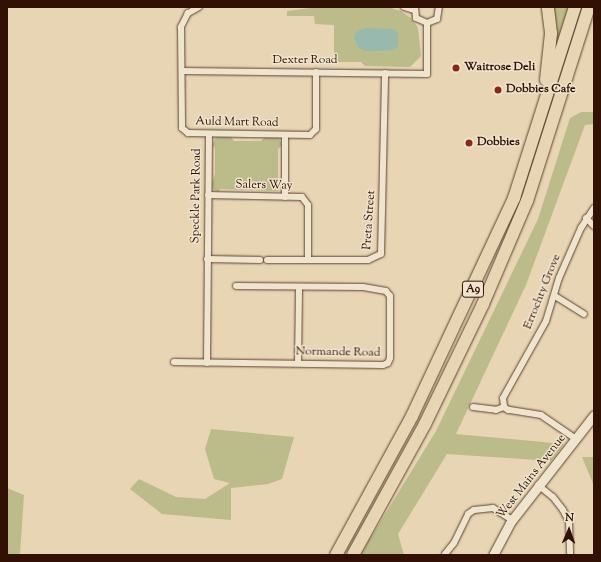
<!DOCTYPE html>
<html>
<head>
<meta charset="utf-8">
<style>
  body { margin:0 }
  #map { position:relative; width:601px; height:562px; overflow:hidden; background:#e7d5b3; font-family:"Sorts Mill Goudy",serif }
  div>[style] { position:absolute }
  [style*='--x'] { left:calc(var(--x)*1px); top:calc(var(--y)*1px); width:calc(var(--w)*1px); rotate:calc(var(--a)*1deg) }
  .green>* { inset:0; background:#bbbc89 }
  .water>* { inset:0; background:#97b9ae }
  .roads { filter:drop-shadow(0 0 1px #5e4230) drop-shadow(0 0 1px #5e4230) }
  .street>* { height:6px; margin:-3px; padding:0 3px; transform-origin:3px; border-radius:3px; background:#efe4ce }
  .secondary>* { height:9px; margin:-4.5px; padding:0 4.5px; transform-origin:4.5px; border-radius:4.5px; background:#efe4ce }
  .highway>* { height:12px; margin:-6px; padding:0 6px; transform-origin:6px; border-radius:6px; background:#e7d5b3 }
  .dots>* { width:11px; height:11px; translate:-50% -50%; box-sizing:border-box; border:2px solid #efe4ce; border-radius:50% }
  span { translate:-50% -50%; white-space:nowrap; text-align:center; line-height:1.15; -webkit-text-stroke:3px #efe4ce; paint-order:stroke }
  .shield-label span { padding:1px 3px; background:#efe4ce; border:1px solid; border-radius:3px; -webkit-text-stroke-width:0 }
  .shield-label { font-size:11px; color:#311104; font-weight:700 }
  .street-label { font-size:12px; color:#311104 }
  .poi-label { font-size:12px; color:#311104; font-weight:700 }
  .left { translate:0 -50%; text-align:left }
  .frame { position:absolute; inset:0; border:8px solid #311104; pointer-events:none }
  .north { position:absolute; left:549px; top:510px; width:40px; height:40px; -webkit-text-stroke:3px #efe4ce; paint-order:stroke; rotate:2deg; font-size:11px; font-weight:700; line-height:16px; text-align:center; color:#311104 }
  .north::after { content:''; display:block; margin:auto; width:14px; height:18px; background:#311104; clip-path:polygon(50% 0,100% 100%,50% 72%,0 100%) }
</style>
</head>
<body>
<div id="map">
  <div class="green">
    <i style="clip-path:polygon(319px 7px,391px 8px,401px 11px,412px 19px,418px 28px,421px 56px,410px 67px,365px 66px,361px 62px,334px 62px,334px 25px,315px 24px,314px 16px,287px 16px,287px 11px)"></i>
    <i style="clip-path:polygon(552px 7px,573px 7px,553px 76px)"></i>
    <i style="clip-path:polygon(581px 112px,594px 112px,594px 124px,585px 125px,526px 285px,456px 434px,564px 444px,551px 461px,447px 454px,398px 534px,404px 555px,360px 555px,436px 431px,538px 219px,570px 118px)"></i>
    <i style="clip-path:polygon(216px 137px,231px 137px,234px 141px,261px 141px,265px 137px,279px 138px,282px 145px,278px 149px,278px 191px,220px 189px,218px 192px,214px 190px,211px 186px,215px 174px,215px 148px,212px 145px)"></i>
    <i style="clip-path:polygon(211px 429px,294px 437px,282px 479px,268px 484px,231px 488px,231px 520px,162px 514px,130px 489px,139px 479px,176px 497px,205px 499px,230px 483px,214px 479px,205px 449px)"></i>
    <i style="clip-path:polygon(582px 457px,594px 457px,594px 486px)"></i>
    <i style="clip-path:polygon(7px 488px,24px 495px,20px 555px,7px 555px)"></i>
  </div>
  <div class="water">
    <i style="clip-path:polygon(365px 28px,393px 29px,398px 32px,398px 46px,393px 50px,380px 51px,365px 51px,358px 47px,354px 37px,357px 31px)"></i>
  </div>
  <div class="roads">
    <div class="street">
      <i style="--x:199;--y:7;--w:13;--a:151"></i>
      <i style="--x:188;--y:13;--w:16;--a:117"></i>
      <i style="--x:181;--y:27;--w:101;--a:89.4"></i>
      <i style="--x:182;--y:128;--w:8;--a:40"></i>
      <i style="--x:188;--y:133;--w:122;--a:0.9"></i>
      <i style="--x:310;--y:135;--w:8;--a:-45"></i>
      <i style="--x:316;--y:129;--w:57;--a:-90"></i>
      <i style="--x:404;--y:7;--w:10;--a:17"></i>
      <i style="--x:415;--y:7;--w:11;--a:85"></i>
      <i style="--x:416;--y:18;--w:12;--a:24"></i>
      <i style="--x:427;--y:23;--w:11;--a:-22"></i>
      <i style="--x:437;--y:19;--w:12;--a:-81"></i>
      <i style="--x:182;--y:71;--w:245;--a:0.7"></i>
      <i style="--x:427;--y:74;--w:51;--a:-90"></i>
      <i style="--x:208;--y:195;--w:94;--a:1.2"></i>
      <i style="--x:302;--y:197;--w:10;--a:53"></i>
      <i style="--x:308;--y:205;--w:55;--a:90"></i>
      <i style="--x:285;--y:197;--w:62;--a:-90"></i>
      <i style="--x:586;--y:218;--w:11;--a:45"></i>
      <i style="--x:207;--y:259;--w:53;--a:1.1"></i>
      <i style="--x:267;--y:260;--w:101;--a:0"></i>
      <i style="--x:368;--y:260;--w:14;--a:-25"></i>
      <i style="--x:381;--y:254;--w:181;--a:-88.7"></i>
      <i style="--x:555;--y:296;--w:34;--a:32"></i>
      <i style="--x:174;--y:362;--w:209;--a:0.8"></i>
      <i style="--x:383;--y:365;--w:5;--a:-22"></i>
      <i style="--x:388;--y:363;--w:5;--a:-68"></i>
      <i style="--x:390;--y:358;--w:62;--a:-90"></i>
      <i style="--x:390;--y:296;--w:6;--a:-129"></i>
      <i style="--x:386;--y:291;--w:23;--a:-170"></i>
      <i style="--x:363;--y:287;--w:127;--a:-179.5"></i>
      <i style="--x:207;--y:363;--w:229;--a:-89.5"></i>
      <i style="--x:298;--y:363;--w:76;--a:-89.2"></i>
      <i style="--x:473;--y:407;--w:23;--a:7"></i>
      <i style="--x:496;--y:410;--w:9;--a:-21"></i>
      <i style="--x:576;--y:439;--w:42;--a:-145.6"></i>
      <i style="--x:541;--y:415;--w:33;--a:-171"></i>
      <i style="--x:508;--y:410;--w:5;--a:-143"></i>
      <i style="--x:504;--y:407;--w:9;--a:-96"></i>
      <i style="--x:503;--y:398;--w:88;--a:-60.8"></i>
      <i style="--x:546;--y:321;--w:45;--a:-73.2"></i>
      <i style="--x:559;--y:278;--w:55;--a:-66.3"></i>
      <i style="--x:581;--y:228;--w:24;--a:-57"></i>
      <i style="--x:538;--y:485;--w:19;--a:39"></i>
      <i style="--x:553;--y:497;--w:16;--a:52"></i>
      <i style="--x:563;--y:510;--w:13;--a:63"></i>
      <i style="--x:569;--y:522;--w:33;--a:88"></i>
      <i style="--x:445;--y:554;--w:14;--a:-51"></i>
      <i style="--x:454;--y:543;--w:32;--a:-64"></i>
      <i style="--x:468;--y:514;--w:7;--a:-34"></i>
      <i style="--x:474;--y:510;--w:19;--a:-6"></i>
      <i style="--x:493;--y:508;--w:22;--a:32"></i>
    </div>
    <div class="secondary">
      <i style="--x:493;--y:555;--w:40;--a:-62"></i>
      <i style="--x:512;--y:520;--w:133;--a:-52"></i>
    </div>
    <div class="highway">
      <i style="--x:546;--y:80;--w:47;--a:-83.9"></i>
      <i style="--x:551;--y:33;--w:26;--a:-97"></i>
      <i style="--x:336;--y:555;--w:158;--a:-61.3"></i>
      <i style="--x:412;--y:416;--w:241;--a:-64.9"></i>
      <i style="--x:514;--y:198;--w:201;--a:-72.3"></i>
      <i style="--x:353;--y:555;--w:149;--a:-61.2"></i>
      <i style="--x:425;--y:424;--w:133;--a:-64.2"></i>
      <i style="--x:483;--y:304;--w:112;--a:-66.9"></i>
      <i style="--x:527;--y:201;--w:204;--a:-72.3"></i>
    </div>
  </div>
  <div class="dots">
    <i style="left:456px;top:68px;background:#8f2418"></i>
    <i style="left:498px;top:90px;background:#8f2418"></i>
    <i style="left:469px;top:143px;background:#8f2418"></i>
  </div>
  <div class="shield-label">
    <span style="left:473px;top:289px">A9</span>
  </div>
  <div class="street-label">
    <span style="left:305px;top:61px">Dexter Road</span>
    <span style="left:237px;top:123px;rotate:1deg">Auld Mart Road</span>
    <span style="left:264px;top:186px;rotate:1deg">Salers Way</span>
    <span style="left:197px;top:196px;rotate:-89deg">Speckle Park Road</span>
    <span style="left:370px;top:220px;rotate:-86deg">Preta Street</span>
    <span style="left:543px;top:292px;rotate:-68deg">Errochty Grove</span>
    <span style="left:338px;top:353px;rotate:1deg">Normande Road</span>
    <span style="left:532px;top:477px;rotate:-52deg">West Mains Avenue</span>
  </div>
  <div class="poi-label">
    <span class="left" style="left:464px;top:68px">Waitrose Deli</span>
    <span class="left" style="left:506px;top:90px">Dobbies Cafe</span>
    <span class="left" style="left:477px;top:143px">Dobbies</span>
  </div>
  <div class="frame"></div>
  <div class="north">N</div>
</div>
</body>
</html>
